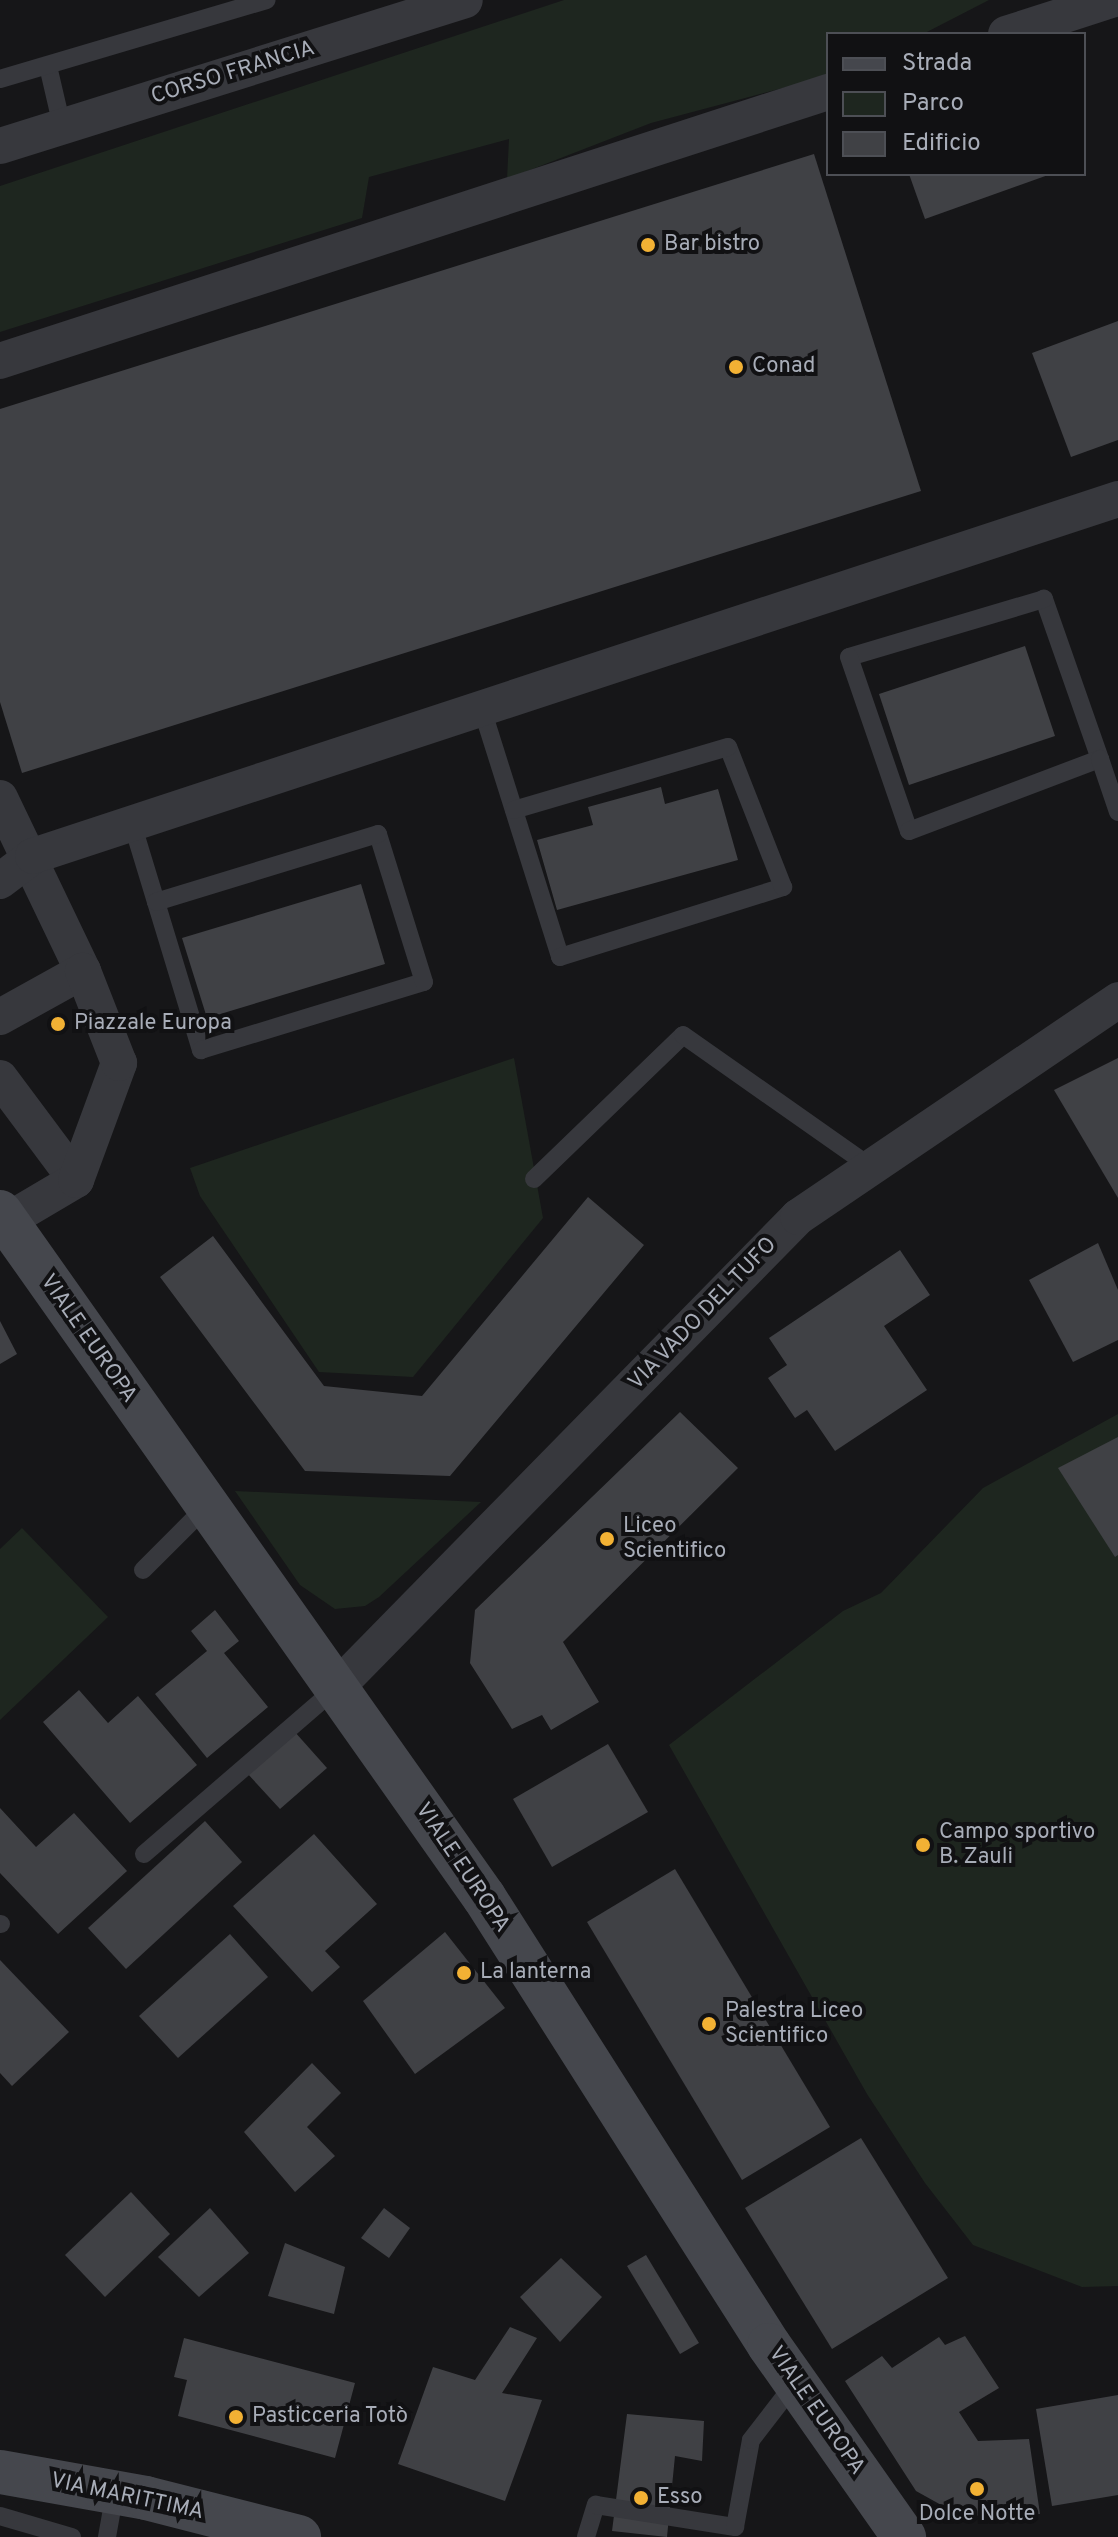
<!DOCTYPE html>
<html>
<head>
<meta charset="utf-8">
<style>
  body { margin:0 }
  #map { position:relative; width:1118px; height:2537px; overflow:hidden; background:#161618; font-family:Overpass,sans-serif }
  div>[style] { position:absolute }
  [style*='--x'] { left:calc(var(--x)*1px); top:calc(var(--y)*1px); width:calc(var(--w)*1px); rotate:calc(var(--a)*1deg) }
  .green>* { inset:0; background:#1e261f }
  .building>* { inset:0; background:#404145 }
  .lane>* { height:18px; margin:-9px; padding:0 9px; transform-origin:9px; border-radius:9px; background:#37383d }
  .street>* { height:36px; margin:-18px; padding:0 18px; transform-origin:18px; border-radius:18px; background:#37383d }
  .secondary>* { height:44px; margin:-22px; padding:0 22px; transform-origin:22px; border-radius:22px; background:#45474d }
  .dots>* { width:22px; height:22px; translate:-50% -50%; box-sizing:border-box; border:4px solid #111113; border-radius:50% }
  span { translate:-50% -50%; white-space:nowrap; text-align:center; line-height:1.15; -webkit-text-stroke:8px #111113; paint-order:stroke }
  .street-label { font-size:22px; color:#a8adb8 }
  .poi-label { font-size:22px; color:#a8adb8 }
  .left { translate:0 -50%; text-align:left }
  .legend { position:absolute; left:826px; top:32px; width:260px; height:144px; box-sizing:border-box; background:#111113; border:2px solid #4d4f55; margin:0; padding:10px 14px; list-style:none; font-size:24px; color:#a8adb8 }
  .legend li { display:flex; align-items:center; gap:16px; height:40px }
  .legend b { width:40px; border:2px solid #4d4f55 }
</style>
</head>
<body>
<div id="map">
  <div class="green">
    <i style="clip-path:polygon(564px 0,989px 0,923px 34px,828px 34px,828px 76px,651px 123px,507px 179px,509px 139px,369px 177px,362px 218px,0 332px,0 186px)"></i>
    <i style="clip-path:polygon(514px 1058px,543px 1218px,413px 1377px,319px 1372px,200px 1196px,190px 1168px)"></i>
    <i style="clip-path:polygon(1118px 1414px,1118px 2286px,1082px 2287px,973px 2245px,925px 2183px,867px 2094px,669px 1745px,843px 1611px,881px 1593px,983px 1488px)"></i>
    <i style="clip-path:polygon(235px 1491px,481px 1502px,379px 1597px,365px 1606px,335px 1609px,300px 1585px)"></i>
    <i style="clip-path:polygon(22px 1528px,108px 1617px,0 1720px,0 1549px)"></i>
  </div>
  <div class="building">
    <i style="clip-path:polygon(814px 154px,921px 491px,22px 773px,0 702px,0 409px)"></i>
    <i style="clip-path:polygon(909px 174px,1051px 174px,925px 219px)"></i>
    <i style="clip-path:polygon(1118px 321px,1118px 440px,1071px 457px,1032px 353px)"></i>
    <i style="clip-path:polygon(1025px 646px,1055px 736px,909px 785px,879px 694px)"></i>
    <i style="clip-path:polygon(661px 787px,665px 804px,718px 789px,738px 860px,557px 910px,537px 840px,593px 825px,588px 807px)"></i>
    <i style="clip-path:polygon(361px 884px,385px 964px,207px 1018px,182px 938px)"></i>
    <i style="clip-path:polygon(1118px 1058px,1118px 1198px,1054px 1090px)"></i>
    <i style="clip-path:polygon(588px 1197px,644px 1245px,450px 1476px,305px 1471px,160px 1277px,213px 1236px,324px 1386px,422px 1396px)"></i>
    <i style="clip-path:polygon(1098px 1243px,1118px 1290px,1118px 1340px,1073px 1362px,1029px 1280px)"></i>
    <i style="clip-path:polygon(900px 1250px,930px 1295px,884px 1326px,927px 1390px,835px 1451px,807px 1410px,795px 1418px,768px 1378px,787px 1365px,769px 1338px)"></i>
    <i style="clip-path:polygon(0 1321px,17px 1354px,0 1364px)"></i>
    <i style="clip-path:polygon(680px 1412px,738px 1468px,563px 1642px,599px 1702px,551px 1730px,542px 1715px,512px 1729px,470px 1663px,475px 1610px)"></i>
    <i style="clip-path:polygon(1118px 1437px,1118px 1555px,1115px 1557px,1058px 1468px)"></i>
    <i style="clip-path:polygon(215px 1610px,239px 1641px,224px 1653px,268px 1707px,207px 1758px,155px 1694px,207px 1651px,191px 1631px)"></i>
    <i style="clip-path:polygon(79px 1690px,108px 1723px,138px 1696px,197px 1765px,130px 1823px,43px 1722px)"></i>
    <i style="clip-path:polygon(294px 1731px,327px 1768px,280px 1809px,247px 1773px)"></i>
    <i style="clip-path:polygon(608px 1744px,648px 1812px,552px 1867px,513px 1799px)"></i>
    <i style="clip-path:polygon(0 1808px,36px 1847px,74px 1813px,127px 1871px,58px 1934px,0 1873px)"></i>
    <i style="clip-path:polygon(205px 1821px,242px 1862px,126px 1969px,88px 1928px)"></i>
    <i style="clip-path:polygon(314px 1834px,377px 1904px,325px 1951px,340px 1967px,312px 1992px,233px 1906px)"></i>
    <i style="clip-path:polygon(675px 1869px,830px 2127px,742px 2180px,587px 1922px)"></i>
    <i style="clip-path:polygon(445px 1932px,505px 2008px,415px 2074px,363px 2001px)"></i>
    <i style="clip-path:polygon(230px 1934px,268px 1977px,178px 2058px,139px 2016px)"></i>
    <i style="clip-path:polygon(0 1960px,69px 2032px,12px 2086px,0 2073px)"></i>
    <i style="clip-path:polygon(312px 2063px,341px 2093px,307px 2127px,335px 2156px,295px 2192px,244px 2132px)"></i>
    <i style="clip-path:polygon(861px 2138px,948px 2278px,832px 2349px,745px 2208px)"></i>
    <i style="clip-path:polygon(131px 2192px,170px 2234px,105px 2297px,65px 2255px)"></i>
    <i style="clip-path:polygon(210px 2208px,249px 2253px,199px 2297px,158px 2257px)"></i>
    <i style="clip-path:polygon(384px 2208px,410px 2228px,389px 2258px,361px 2238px)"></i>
    <i style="clip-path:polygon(285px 2243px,345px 2267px,334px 2314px,268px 2296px)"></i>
    <i style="clip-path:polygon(646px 2255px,699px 2343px,680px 2354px,627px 2266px)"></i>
    <i style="clip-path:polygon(561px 2258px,602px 2297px,560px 2342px,520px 2297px)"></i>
    <i style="clip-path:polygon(510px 2327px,537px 2338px,502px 2393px,542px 2400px,505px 2501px,398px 2464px,433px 2367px,475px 2380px)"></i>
    <i style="clip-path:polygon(965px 2336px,999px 2388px,959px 2412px,978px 2441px,1029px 2439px,1040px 2514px,961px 2516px,916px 2491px,845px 2381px,882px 2356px,892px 2368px,939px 2337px,945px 2345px)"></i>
    <i style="clip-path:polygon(184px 2338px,355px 2383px,335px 2458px,178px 2416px,187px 2380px,174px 2377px)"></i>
    <i style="clip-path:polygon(1118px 2395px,1118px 2495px,1052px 2506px,1036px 2409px)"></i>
    <i style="clip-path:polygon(627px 2414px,704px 2421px,702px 2461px,675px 2456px,667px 2537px,612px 2531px)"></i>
  </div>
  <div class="lane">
    <i style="--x:48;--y:66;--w:62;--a:76.9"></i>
    <i style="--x:0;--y:79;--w:278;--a:-16.5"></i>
    <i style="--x:482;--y:709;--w:260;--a:72.5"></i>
    <i style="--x:560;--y:957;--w:234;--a:-17.4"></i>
    <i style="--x:783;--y:887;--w:150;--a:-111.4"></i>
    <i style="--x:728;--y:747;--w:223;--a:163.6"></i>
    <i style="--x:1100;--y:759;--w:170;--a:-109.3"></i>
    <i style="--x:1044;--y:599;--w:203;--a:163.4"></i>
    <i style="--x:849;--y:657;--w:184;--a:71"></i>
    <i style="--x:909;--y:831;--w:204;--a:-20.7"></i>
    <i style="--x:1100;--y:759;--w:56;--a:71.2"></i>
    <i style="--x:132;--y:823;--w:83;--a:73.1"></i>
    <i style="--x:156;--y:902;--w:155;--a:73.1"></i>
    <i style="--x:201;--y:1050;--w:233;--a:-17"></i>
    <i style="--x:424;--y:982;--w:155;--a:-107.3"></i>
    <i style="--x:378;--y:834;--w:232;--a:163"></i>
    <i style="--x:534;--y:1179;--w:207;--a:-44"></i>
    <i style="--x:683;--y:1035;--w:230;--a:35.1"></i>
    <i style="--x:143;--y:1570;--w:86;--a:-45"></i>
    <i style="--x:144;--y:1854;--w:254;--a:-40.8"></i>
    <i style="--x:0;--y:1924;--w:1;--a:0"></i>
    <i style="--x:0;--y:2516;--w:75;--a:16.3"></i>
    <i style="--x:107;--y:2537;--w:46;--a:-79.9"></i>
    <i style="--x:586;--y:2537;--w:34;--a:-73"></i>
    <i style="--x:596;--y:2505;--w:141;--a:9"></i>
    <i style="--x:735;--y:2527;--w:88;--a:-79.6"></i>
    <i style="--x:751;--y:2440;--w:72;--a:-52.3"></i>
  </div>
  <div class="street">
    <i style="--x:1006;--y:34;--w:110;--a:-17.9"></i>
    <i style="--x:0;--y:146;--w:487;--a:-17.4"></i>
    <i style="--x:0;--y:361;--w:871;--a:-18"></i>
    <i style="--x:0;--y:798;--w:192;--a:64.4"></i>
    <i style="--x:83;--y:971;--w:95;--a:151"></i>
    <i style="--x:0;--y:881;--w:41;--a:-37.1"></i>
    <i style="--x:33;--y:856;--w:1142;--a:-18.21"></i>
    <i style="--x:0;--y:1078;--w:127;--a:53.3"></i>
    <i style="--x:76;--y:1180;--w:88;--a:149.4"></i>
    <i style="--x:76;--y:1180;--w:125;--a:-69.8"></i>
    <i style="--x:119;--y:1063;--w:99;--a:-111.4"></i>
    <i style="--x:336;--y:1688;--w:660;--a:-45.55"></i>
    <i style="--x:798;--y:1217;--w:387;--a:-34.1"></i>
  </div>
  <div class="secondary">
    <i style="--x:0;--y:1212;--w:839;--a:54.76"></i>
    <i style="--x:484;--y:1897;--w:531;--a:57.54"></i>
    <i style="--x:769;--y:2345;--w:235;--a:54.9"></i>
    <i style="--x:0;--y:2472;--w:148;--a:10.1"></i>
    <i style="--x:146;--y:2498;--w:158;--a:14.3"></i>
  </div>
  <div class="dots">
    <i style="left:648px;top:245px;background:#f2b134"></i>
    <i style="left:736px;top:367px;background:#f2b134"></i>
    <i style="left:58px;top:1024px;background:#f2b134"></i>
    <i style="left:607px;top:1539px;background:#f2b134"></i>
    <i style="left:923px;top:1845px;background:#f2b134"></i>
    <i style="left:464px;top:1973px;background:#f2b134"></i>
    <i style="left:709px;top:2024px;background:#f2b134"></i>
    <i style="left:236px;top:2417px;background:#f2b134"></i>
    <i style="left:977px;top:2489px;background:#f2b134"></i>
    <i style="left:641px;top:2498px;background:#f2b134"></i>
  </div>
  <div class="street-label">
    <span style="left:233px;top:73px;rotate:-17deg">CORSO FRANCIA</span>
    <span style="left:703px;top:1314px;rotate:-46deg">VIA VADO DEL TUFO</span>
    <span style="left:88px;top:1339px;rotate:55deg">VIALE EUROPA</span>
    <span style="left:462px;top:1868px;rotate:56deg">VIALE EUROPA</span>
    <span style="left:816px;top:2411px;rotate:55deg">VIALE EUROPA</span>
    <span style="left:127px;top:2497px;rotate:12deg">VIA MARITTIMA</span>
  </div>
  <div class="poi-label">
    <span class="left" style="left:664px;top:245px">Bar bistro</span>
    <span class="left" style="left:752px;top:367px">Conad</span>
    <span class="left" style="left:74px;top:1024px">Piazzale Europa</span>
    <span class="left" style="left:623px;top:1539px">Liceo<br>Scientifico</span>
    <span class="left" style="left:939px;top:1845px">Campo sportivo<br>B. Zauli</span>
    <span class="left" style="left:480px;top:1973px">La lanterna</span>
    <span class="left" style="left:725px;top:2024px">Palestra Liceo<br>Scientifico</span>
    <span class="left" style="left:252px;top:2417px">Pasticceria Totò</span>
    <span class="left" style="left:657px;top:2498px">Esso</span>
    <span style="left:977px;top:2515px">Dolce Notte</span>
  </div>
  <ul class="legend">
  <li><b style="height:10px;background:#45474d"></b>Strada</li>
  <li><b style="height:22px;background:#1e261f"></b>Parco</li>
  <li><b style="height:22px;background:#404145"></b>Edificio</li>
  </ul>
</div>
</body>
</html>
